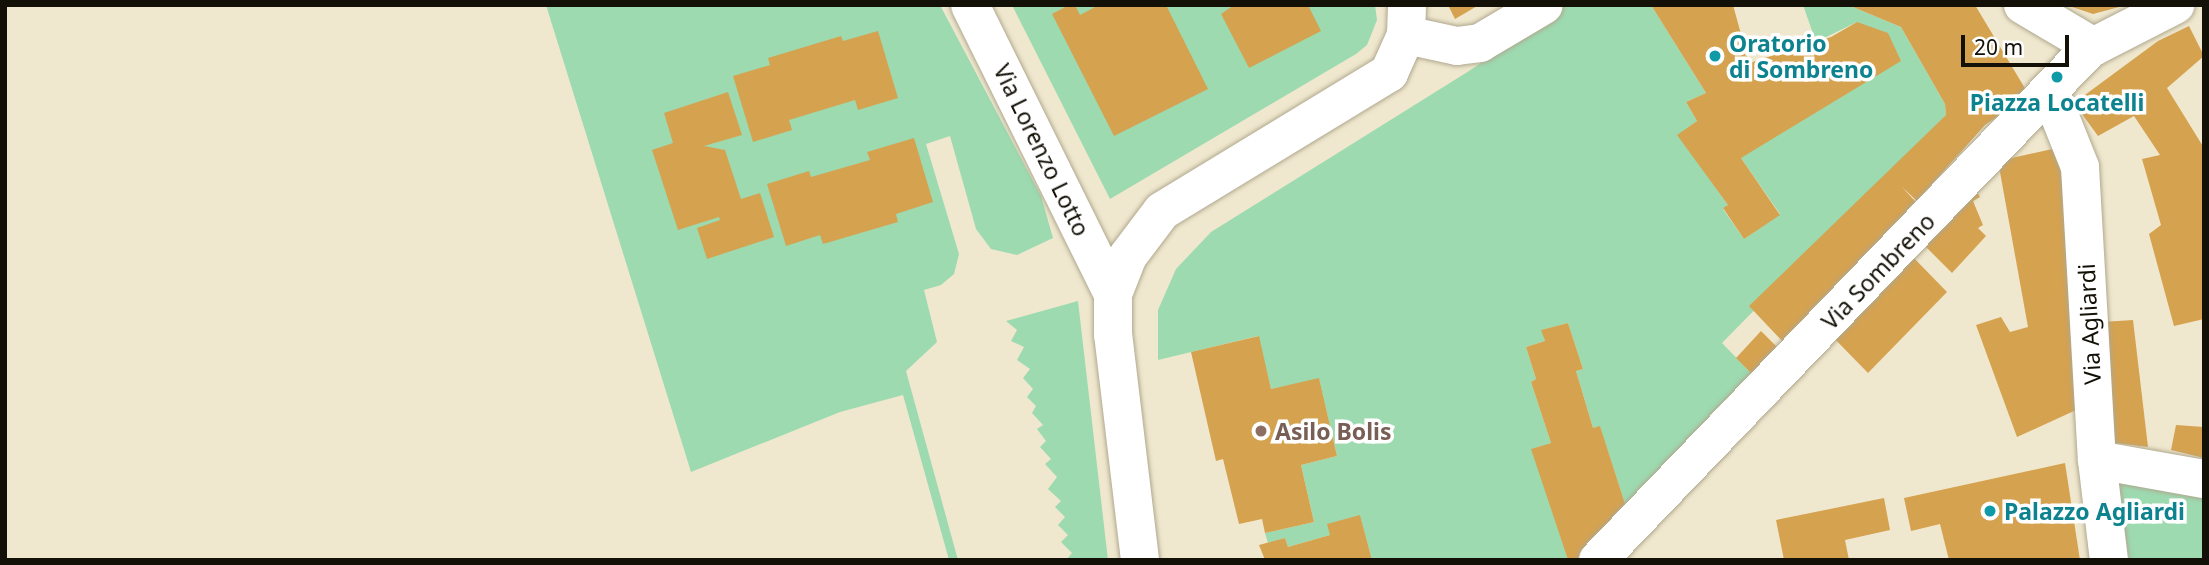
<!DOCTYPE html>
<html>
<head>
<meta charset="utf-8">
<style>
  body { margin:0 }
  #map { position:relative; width:2209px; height:565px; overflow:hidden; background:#f0e8ce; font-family:"Noto Sans",sans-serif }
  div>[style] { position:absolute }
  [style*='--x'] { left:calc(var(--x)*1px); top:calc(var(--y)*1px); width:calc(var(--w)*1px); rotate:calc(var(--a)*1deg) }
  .green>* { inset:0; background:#9ddab0 }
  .building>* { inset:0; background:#d5a250 }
  .roads { filter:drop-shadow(0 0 2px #afa88f) drop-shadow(0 0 2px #afa88f) }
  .minor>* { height:38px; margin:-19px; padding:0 19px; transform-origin:19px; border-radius:19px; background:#fff }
  .dots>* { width:19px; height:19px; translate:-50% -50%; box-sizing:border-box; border:4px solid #fff; border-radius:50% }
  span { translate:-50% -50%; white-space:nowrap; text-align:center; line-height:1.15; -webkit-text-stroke:7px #fff; paint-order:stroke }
  .culture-label { font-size:23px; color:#0d838f; font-weight:700 }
  .left { translate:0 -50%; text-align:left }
  .street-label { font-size:23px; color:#131007 }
  .education-label { font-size:23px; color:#785e54; font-weight:700 }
  .frame { position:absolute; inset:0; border:7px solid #131007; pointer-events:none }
  .scale { position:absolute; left:1961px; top:35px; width:108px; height:32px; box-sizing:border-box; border:4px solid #131007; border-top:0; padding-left:9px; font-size:21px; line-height:24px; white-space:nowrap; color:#131007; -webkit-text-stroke:5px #fff; paint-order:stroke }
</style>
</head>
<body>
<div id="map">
  <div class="green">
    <i style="clip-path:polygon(546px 5px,940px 5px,1041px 196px,1053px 238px,1017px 255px,991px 249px,976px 229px,950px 136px,926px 144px,959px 254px,954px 274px,941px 285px,924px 290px,937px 342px,906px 371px,958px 560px,949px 560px,903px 395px,840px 412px,691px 472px)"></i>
    <i style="clip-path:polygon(1012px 5px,1375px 5px,1377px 20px,1367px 45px,1356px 54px,1110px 199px)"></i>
    <i style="clip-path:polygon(1565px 5px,1651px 5px,1706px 93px,1686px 102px,1697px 121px,1678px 135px,1728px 205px,1723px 209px,1744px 239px,1780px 214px,1741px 158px,1857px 22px,1816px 42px,1803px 5px,1848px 5px,1901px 27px,1945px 104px,1946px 115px,1722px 343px,1754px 376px,1627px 510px,1600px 427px,1593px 428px,1576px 371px,1583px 369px,1568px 323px,1542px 330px,1545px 341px,1526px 347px,1536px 379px,1531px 382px,1551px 443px,1532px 449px,1568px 560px,1372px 560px,1360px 516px,1330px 535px,1288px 547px,1285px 538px,1268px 543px,1265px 533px,1314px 522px,1301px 465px,1337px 456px,1319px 379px,1271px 389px,1258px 336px,1158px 360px,1158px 310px,1176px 269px,1211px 232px,1469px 71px)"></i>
    <i style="clip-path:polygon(1078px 301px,1108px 560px,1067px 559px,1072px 553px,1061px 542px,1068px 535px,1058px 525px,1065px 517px,1055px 507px,1061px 501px,1048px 489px,1057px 477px,1045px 464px,1051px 459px,1040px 447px,1046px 441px,1037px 429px,1043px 425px,1032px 413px,1036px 406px,1027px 397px,1033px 389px,1023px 378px,1030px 369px,1017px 360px,1024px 347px,1011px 341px,1017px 330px,1006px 321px)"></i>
    <i style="clip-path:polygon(2116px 478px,2204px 493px,2204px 560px,2129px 560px)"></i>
  </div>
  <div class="building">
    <i style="clip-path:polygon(1069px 5px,1075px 5px,1080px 15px,1099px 5px,1166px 5px,1208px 89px,1114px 136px,1052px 14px)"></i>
    <i style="clip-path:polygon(1234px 5px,1308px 5px,1321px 31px,1249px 68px,1221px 14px)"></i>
    <i style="clip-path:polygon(1448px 5px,1479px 5px,1455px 19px)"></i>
    <i style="clip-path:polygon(1651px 5px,1733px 5px,1749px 63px,1831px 37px,1857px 22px,1888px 33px,1901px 61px,1741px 158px,1780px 215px,1744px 239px,1723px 208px,1728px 205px,1677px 135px,1697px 121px,1686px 102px,1706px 93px)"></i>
    <i style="clip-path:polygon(1848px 5px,1975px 5px,2029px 95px,1985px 125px,1917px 201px,1902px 187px,1925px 212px,1785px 344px,1749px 306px,1946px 115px,1945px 104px,1901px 27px)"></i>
    <i style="clip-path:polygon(2066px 5px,2123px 5px,2123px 6px,2093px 14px)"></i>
    <i style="clip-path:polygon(2189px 26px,2204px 56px,2167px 88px,2204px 148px,2204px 319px,2174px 326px,2149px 234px,2161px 225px,2142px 159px,2160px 155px,2134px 116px,2098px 136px,2074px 103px,2158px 41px)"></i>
    <i style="clip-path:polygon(878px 31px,898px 98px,858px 110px,855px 100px,789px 120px,792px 130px,753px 142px,733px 76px,770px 65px,768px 58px,841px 36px,843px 41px)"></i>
    <i style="clip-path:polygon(728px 92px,742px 135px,704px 146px,725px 150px,741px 199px,760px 193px,774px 237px,707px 259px,697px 228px,720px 220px,719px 217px,678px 230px,652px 150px,673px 143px,664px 113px)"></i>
    <i style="clip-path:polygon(914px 138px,933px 202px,896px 214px,898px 222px,823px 244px,820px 235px,786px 246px,767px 184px,809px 171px,811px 177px,870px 160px,867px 152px)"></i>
    <i style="clip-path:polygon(2057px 148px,2075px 255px,2087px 405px,2017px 437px,1976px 325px,2001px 317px,2010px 332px,2028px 327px,1998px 161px)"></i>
    <i style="clip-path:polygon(1973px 186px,1980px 197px,1973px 201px,1983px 225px,1978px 228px,1986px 236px,1952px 273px,1919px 240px)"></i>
    <i style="clip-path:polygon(1908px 252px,1947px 292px,1868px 373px,1827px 331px)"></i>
    <i style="clip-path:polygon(2133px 320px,2148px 447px,2115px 443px,2102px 322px)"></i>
    <i style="clip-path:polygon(1568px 323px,1583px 369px,1576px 371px,1593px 428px,1600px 426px,1627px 510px,1582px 560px,1568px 560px,1531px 449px,1551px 443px,1531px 382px,1536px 379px,1526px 347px,1545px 341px,1541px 330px)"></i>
    <i style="clip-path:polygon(1761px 331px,1779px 349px,1754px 376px,1736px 358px)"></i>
    <i style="clip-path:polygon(1259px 336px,1271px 389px,1319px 378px,1337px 456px,1301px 465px,1314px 522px,1265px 533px,1262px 519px,1239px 524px,1223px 459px,1216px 461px,1191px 352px)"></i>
    <i style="clip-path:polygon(2176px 425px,2204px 427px,2204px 458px,2171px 450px)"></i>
    <i style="clip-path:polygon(2065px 463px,2080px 560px,1949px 560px,1940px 524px,1911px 531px,1904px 498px)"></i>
    <i style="clip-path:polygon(1884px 498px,1890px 530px,1845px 540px,1849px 560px,1784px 560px,1776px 520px)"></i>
    <i style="clip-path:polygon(1360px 515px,1372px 560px,1265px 560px,1259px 545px,1285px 538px,1288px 547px,1330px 535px,1327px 524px)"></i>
  </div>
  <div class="roads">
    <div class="minor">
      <i style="--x:970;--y:5;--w:322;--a:63.7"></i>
      <i style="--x:2023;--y:5;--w:82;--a:30.6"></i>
      <i style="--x:1406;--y:35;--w:52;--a:12.2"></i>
      <i style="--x:1457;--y:46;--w:23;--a:-7"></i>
      <i style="--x:1480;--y:43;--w:74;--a:-30.7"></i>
      <i style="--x:2050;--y:92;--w:81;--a:68.2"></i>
      <i style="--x:2080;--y:167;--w:293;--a:86.7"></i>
      <i style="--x:2097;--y:460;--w:101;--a:83.2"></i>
      <i style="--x:2097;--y:460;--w:109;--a:10.1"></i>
      <i style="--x:1140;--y:560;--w:227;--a:-96.8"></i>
      <i style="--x:1113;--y:335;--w:41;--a:-90"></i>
      <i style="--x:1113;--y:294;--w:41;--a:-68.5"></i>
      <i style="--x:1128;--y:256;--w:56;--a:-52.9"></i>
      <i style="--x:1162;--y:211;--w:266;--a:-31.3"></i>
      <i style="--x:1389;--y:73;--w:42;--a:-65.9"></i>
      <i style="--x:1406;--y:35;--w:30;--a:-88"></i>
      <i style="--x:1598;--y:560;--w:709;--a:-46.14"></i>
      <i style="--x:2089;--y:49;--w:97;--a:-27.1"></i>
    </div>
  </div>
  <div class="dots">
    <i style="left:1715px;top:56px;background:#0f9aa8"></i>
    <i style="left:2057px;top:77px;background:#0f9aa8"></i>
    <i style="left:1261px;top:431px;background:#8d6e63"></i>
    <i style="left:1990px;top:511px;background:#0f9aa8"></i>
  </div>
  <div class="culture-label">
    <span class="left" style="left:1729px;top:56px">Oratorio<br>di Sombreno</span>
    <span style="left:2057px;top:102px">Piazza Locatelli</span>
    <span class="left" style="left:2004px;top:511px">Palazzo Agliardi</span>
  </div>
  <div class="street-label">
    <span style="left:1042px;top:150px;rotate:64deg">Via Lorenzo Lotto</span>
    <span style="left:1878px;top:271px;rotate:-46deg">Via Sombreno</span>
    <span style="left:2089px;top:324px;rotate:-93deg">Via Agliardi</span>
  </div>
  <div class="education-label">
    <span class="left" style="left:1275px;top:431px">Asilo Bolis</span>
  </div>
  <div class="frame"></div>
  <div class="scale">20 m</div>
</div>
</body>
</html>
